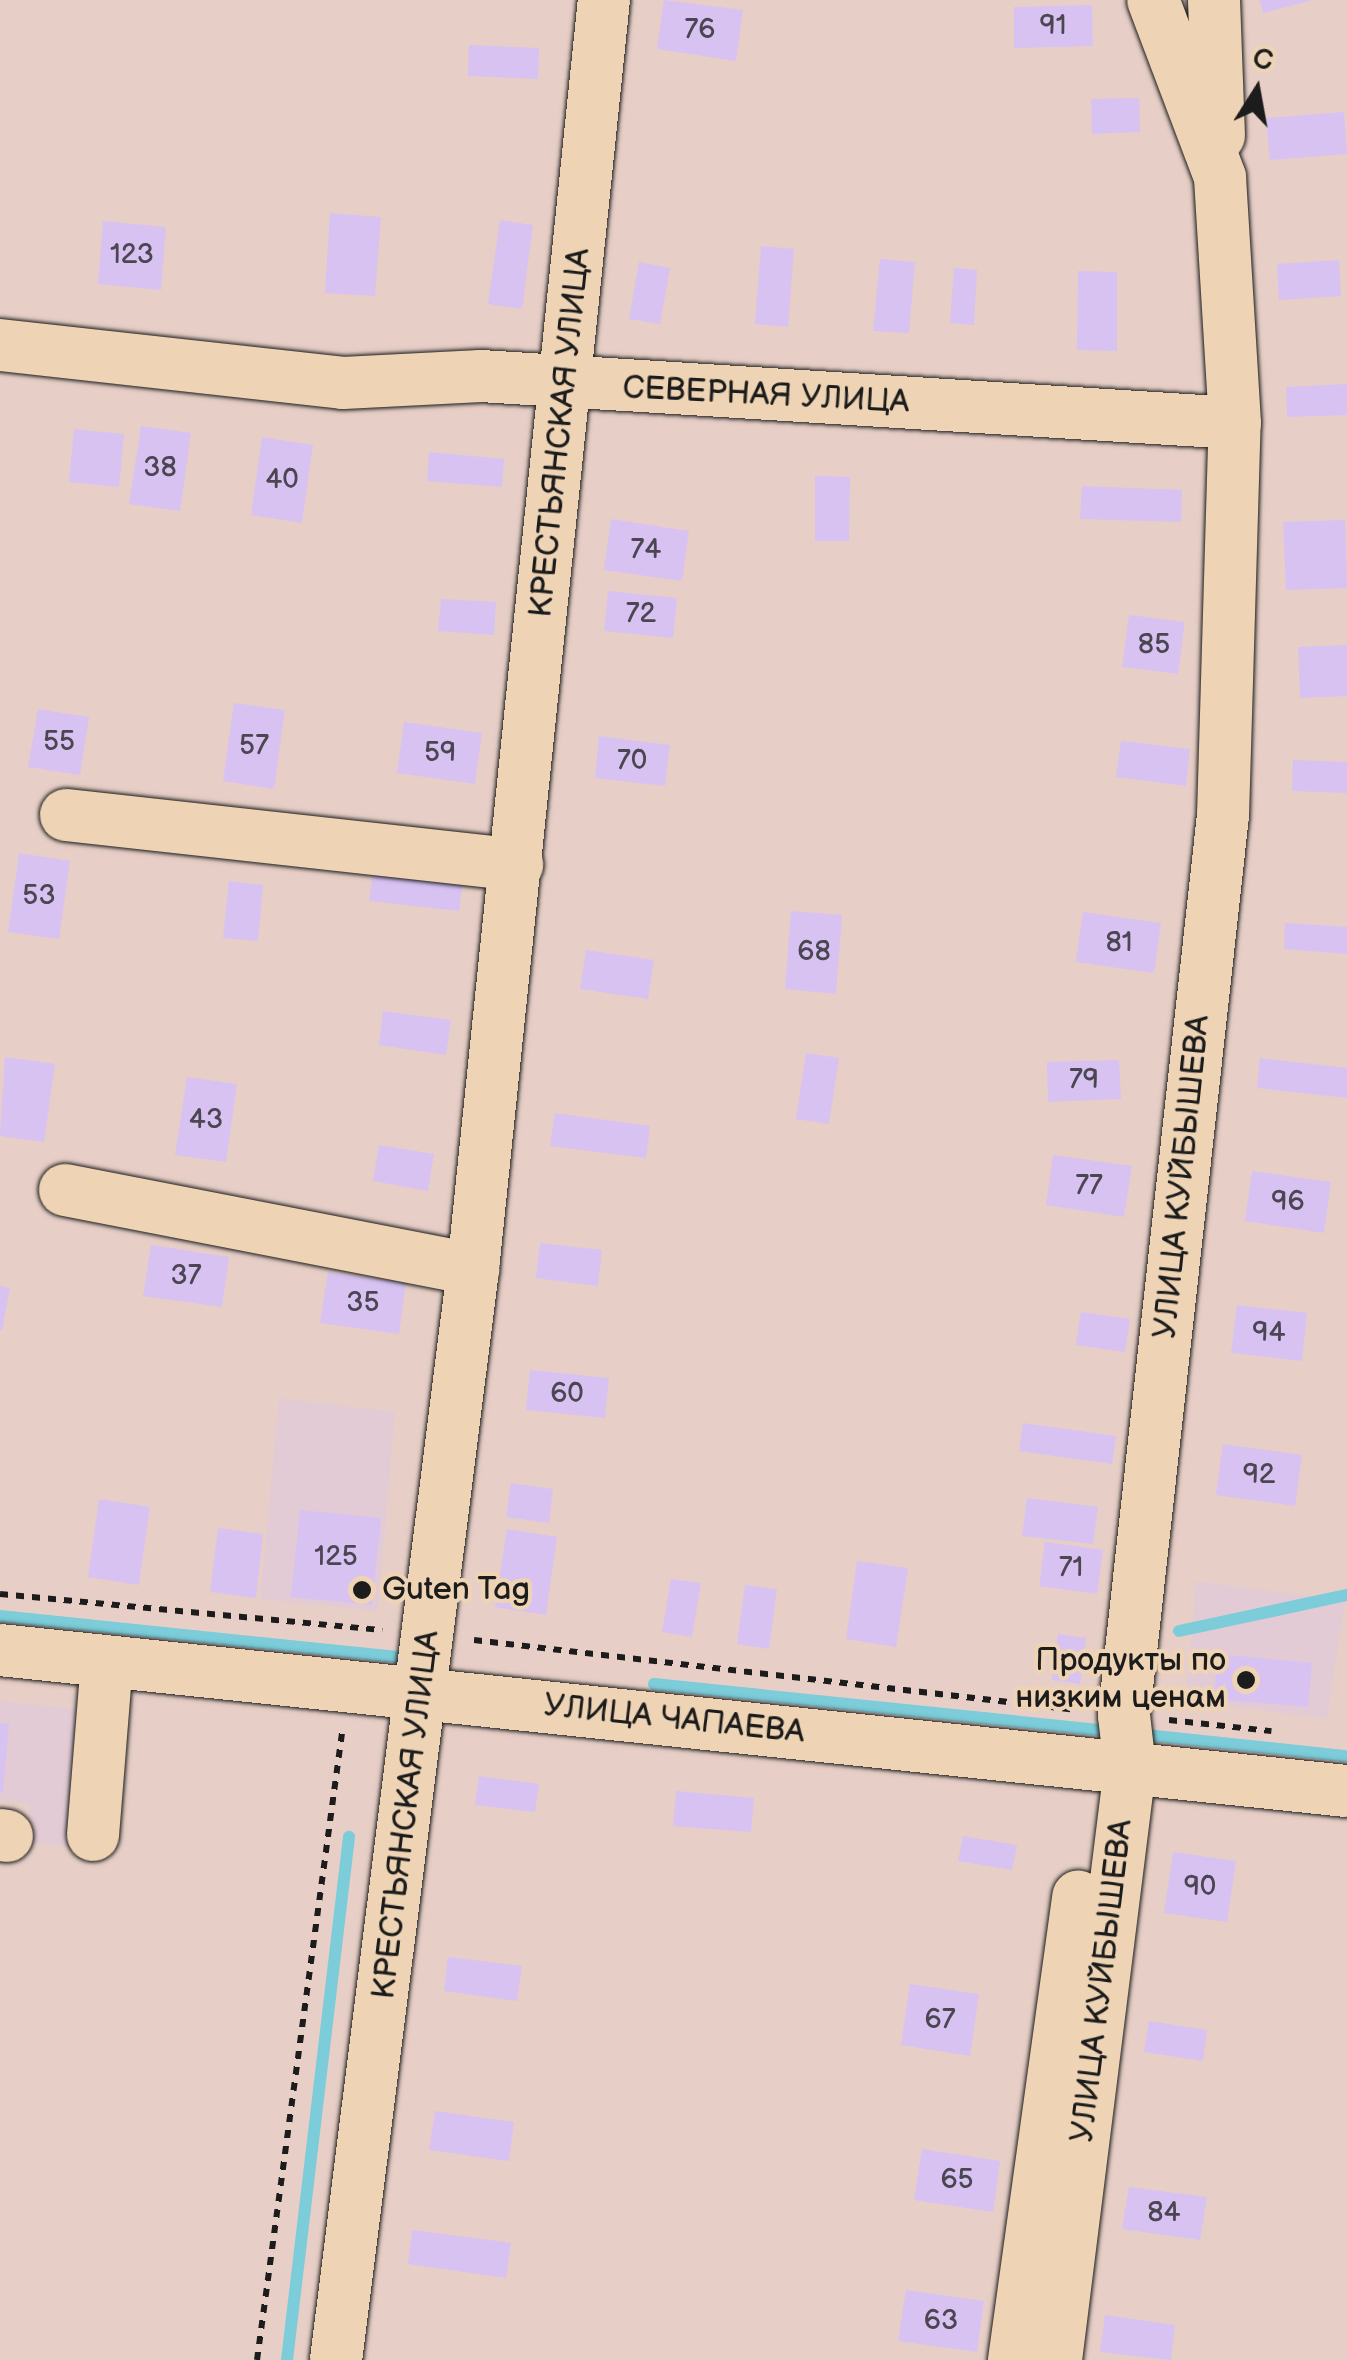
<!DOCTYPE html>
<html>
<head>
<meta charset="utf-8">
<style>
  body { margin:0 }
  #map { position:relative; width:1347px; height:2360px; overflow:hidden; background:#e7cfc7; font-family:"Balsamiq Sans",sans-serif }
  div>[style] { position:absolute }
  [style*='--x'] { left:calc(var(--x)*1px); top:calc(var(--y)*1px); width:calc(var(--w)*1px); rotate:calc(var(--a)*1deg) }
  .built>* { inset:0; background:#e2cbd4 }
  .stream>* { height:12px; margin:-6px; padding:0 6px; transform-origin:6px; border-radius:6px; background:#7cccd9 }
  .building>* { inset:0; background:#d7c2f2 }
  .path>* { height:6px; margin-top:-3px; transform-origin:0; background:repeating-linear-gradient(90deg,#1c1c1c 0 8px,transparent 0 16px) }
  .roads { filter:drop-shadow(0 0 2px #1c1c1c) drop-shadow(0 0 2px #1c1c1c) }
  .minor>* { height:52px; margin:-26px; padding:0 26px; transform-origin:26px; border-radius:26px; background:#eed4b5 }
  .dots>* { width:28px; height:28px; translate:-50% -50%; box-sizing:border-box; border:5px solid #eed4b5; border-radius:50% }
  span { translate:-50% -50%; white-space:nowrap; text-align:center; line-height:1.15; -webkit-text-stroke:8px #eed4b5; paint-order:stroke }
  .number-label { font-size:28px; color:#4b4652 }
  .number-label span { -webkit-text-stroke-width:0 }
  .street-label { font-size:32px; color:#1c1c1c }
  .poi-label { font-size:32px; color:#1c1c1c }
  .left { translate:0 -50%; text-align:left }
  .right { translate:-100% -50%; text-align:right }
  .north { position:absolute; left:1207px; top:40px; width:100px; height:100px; -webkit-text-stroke:8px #eed4b5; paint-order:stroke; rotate:11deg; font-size:28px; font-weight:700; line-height:40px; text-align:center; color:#1c1c1c }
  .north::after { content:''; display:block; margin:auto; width:35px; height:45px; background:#1c1c1c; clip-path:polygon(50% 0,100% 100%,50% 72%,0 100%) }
</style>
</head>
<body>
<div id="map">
  <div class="built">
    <i style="clip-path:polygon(279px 1398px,395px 1412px,378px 1611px,260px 1599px)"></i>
    <i style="clip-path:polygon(1196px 1581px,1345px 1601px,1327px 1719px,1186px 1700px)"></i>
    <i style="clip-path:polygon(0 1701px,120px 1713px,106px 1850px,27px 1843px,30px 1804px,0 1800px)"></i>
  </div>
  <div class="stream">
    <i style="--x:0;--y:1616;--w:397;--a:5.9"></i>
    <i style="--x:1179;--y:1631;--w:172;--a:-12.1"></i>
    <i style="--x:654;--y:1684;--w:464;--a:5.9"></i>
    <i style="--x:1136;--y:1734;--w:212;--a:6"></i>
    <i style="--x:287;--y:2360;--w:527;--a:-83.24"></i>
  </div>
  <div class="building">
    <i style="clip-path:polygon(664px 0,743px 10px,736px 61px,657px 49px)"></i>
    <i style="clip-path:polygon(1260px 0,1309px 0,1309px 1px,1263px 13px)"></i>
    <i style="clip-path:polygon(1092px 5px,1093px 46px,1014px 48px,1014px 7px)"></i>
    <i style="clip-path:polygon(469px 45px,539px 48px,538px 79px,468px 76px)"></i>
    <i style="clip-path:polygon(1139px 98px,1140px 132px,1092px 134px,1091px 99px)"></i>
    <i style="clip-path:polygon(1344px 112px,1347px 154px,1270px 160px,1266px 118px)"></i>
    <i style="clip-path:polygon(330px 213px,381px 217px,375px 296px,325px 293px)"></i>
    <i style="clip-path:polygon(500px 220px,533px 225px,522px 309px,488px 304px)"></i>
    <i style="clip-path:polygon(103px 221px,166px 227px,161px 290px,98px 284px)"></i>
    <i style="clip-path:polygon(761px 246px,794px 249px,788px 327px,755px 324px)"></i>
    <i style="clip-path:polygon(880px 259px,915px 262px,909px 333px,873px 331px)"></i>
    <i style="clip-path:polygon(1339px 260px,1341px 296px,1279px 300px,1277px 264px)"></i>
    <i style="clip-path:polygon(639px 262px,670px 268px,660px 324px,629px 319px)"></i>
    <i style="clip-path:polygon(954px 268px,977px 270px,974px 325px,950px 323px)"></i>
    <i style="clip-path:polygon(1078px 271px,1117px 272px,1117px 351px,1077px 350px)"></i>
    <i style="clip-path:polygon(1347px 384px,1347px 415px,1287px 417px,1286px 387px)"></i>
    <i style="clip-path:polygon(141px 426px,191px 433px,180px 511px,129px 504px)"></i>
    <i style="clip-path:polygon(74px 429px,124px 434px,119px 487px,69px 482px)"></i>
    <i style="clip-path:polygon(262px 437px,313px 445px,302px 523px,251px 515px)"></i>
    <i style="clip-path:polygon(429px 452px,504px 459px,502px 487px,427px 481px)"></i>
    <i style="clip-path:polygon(815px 476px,850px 477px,849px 541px,815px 541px)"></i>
    <i style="clip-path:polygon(1082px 486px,1182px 490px,1181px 522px,1080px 519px)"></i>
    <i style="clip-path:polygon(611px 519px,689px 531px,682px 581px,604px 570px)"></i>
    <i style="clip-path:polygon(1345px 520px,1347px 588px,1286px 590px,1283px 522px)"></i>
    <i style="clip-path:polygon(608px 591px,677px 598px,673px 638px,604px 631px)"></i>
    <i style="clip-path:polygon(441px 599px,496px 602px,494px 635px,438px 631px)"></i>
    <i style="clip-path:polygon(1129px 615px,1185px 622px,1178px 674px,1122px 667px)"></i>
    <i style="clip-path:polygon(1347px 645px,1347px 696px,1300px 698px,1298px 647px)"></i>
    <i style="clip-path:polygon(234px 703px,285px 710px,274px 789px,223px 781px)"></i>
    <i style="clip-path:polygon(38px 709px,89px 717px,80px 775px,28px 767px)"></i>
    <i style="clip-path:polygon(404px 722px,482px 733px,475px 784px,397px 773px)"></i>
    <i style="clip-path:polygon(599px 736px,670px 745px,665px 786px,595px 778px)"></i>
    <i style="clip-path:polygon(1121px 741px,1190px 749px,1186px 786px,1116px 777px)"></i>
    <i style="clip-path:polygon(1293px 760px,1347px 762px,1347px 793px,1292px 791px)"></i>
    <i style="clip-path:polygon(19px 853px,70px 861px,59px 939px,8px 932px)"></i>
    <i style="clip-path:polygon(373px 871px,463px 880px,459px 911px,369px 901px)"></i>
    <i style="clip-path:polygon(229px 881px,263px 885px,258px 941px,223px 938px)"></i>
    <i style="clip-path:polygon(791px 911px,842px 915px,836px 994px,785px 989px)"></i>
    <i style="clip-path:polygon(1083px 912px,1161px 923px,1154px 973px,1076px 962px)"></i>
    <i style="clip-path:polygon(1285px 923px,1347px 927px,1347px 954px,1284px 949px)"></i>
    <i style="clip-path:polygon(586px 950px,654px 960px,648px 999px,580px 989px)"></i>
    <i style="clip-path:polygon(383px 1011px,451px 1020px,446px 1055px,379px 1045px)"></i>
    <i style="clip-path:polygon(806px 1053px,839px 1058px,829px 1124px,796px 1119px)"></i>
    <i style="clip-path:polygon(5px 1057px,55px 1064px,44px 1142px,0 1136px)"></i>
    <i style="clip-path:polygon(1260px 1058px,1347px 1068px,1347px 1098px,1257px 1088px)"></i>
    <i style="clip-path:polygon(1119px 1060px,1121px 1099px,1048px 1102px,1047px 1062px)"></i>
    <i style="clip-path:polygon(187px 1077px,237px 1084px,226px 1162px,175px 1155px)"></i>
    <i style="clip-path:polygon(555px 1113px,650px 1126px,646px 1158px,550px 1146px)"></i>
    <i style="clip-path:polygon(379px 1145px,434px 1154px,428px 1191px,373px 1181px)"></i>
    <i style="clip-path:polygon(1053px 1155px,1132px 1166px,1124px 1217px,1046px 1205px)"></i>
    <i style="clip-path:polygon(1252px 1171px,1331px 1182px,1324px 1233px,1245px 1221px)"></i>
    <i style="clip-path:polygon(540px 1243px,602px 1250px,598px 1286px,536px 1278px)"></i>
    <i style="clip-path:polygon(151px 1245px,229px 1257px,222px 1307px,143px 1296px)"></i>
    <i style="clip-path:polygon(328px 1272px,406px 1283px,399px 1334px,320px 1323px)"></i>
    <i style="clip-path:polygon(0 1286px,10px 1288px,2px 1330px,0 1330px)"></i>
    <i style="clip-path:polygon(1237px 1305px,1307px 1313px,1302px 1361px,1231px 1353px)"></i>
    <i style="clip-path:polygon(1081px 1312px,1130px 1319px,1125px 1352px,1076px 1345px)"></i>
    <i style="clip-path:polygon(530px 1370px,609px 1378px,605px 1418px,526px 1410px)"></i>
    <i style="clip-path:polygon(1023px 1423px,1116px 1436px,1112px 1464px,1019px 1451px)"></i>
    <i style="clip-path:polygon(1223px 1444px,1302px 1455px,1295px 1506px,1216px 1495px)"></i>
    <i style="clip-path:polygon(511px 1483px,553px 1489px,549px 1523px,506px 1517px)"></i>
    <i style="clip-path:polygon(1027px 1498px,1098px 1507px,1093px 1544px,1022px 1536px)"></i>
    <i style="clip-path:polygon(99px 1499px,150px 1507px,139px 1585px,88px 1577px)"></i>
    <i style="clip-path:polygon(300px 1510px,381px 1518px,372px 1605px,291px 1597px)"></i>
    <i style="clip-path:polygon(218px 1528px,263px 1534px,256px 1598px,210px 1592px)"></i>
    <i style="clip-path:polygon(507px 1529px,557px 1537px,546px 1615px,495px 1607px)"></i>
    <i style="clip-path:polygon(1045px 1542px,1103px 1550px,1097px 1594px,1039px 1586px)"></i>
    <i style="clip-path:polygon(857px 1561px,908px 1568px,896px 1647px,846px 1639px)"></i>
    <i style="clip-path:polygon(671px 1579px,701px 1583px,692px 1637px,662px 1632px)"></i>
    <i style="clip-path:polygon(745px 1585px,777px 1589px,769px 1649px,737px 1644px)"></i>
    <i style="clip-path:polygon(1058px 1634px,1086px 1638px,1080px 1684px,1052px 1680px)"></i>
    <i style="clip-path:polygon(1218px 1654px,1312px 1663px,1308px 1707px,1214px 1699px)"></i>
    <i style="clip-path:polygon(0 1723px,9px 1724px,3px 1792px,0 1792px)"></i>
    <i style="clip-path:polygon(479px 1776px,539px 1784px,535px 1812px,475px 1805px)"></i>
    <i style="clip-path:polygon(676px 1791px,754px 1798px,751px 1832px,673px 1826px)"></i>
    <i style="clip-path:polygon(963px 1836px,1017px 1845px,1012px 1870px,958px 1861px)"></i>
    <i style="clip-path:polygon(1173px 1852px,1236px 1861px,1227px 1922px,1164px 1913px)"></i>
    <i style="clip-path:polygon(448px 1957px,522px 1966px,517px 2001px,444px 1991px)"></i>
    <i style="clip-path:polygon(910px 1984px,979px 1994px,970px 2056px,901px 2045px)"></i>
    <i style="clip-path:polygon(1149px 2021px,1207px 2030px,1203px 2061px,1144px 2052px)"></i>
    <i style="clip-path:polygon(435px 2111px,514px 2122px,509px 2161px,429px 2150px)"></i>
    <i style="clip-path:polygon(922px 2149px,1000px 2161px,993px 2212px,914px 2200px)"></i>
    <i style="clip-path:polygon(1129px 2187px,1207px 2197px,1200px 2240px,1122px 2229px)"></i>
    <i style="clip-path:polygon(412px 2230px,511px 2243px,506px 2278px,408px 2264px)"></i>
    <i style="clip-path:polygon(906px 2290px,984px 2301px,977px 2352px,898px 2341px)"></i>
    <i style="clip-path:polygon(1105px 2315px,1175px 2325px,1171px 2360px,1100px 2352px)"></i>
  </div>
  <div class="path">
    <i style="--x:0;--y:1594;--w:384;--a:5.4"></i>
    <i style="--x:474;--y:1640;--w:607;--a:6.62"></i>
    <i style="--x:1169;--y:1720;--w:103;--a:6.2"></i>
    <i style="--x:257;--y:2360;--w:633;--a:-82.28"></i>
  </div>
  <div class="roads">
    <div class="minor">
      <i style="--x:1214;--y:0;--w:136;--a:87.9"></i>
      <i style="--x:0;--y:345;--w:345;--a:6.3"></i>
      <i style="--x:343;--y:383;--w:138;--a:-2.9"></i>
      <i style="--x:481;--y:376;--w:755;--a:3.57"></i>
      <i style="--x:66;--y:815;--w:454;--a:6.3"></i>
      <i style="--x:65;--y:1190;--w:416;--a:11"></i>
      <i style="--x:0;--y:1650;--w:1354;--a:5.98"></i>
      <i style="--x:0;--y:1835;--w:7;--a:8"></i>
      <i style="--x:93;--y:1835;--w:174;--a:-85.4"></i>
      <i style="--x:336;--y:2360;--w:1100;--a:-82.84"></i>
      <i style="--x:473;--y:1269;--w:1276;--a:-84.11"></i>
      <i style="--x:1014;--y:2360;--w:468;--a:-82.1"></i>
      <i style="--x:1056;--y:2360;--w:597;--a:-82.87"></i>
      <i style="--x:1130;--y:1768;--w:53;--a:-96.5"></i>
      <i style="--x:1124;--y:1715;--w:904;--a:-83.72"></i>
      <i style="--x:1223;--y:816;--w:393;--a:-88.3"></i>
      <i style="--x:1235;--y:423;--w:246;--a:-93.5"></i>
      <i style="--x:1220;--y:177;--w:189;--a:-110.7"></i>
    </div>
  </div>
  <div class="dots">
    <i style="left:362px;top:1590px;background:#1c1c1c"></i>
    <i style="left:1246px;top:1680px;background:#1c1c1c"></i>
  </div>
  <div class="number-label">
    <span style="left:1053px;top:26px">91</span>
    <span style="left:700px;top:30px">76</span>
    <span style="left:132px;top:255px">123</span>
    <span style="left:160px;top:468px">38</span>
    <span style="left:282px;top:480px">40</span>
    <span style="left:646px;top:550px">74</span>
    <span style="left:641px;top:614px">72</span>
    <span style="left:1154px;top:645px">85</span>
    <span style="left:59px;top:742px">55</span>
    <span style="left:254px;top:746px">57</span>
    <span style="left:440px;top:753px">59</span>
    <span style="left:632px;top:761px">70</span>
    <span style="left:39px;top:896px">53</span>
    <span style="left:1119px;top:943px">81</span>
    <span style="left:814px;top:952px">68</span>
    <span style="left:1084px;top:1080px">79</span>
    <span style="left:206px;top:1120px">43</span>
    <span style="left:1089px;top:1186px">77</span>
    <span style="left:1288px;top:1202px">96</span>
    <span style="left:186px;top:1276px">37</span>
    <span style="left:363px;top:1303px">35</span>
    <span style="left:1269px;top:1333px">94</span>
    <span style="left:567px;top:1394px">60</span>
    <span style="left:1259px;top:1475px">92</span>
    <span style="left:336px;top:1557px">125</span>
    <span style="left:1071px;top:1568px">71</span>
    <span style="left:1200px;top:1887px">90</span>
    <span style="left:940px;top:2020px">67</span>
    <span style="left:957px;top:2180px">65</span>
    <span style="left:1164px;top:2213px">84</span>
    <span style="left:941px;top:2321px">63</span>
  </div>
  <div class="street-label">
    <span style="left:766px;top:396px;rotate:3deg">СЕВЕРНАЯ УЛИЦА</span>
    <span style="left:561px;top:433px;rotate:-84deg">КРЕСТЬЯНСКАЯ УЛИЦА</span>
    <span style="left:1183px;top:1177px;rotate:-84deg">УЛИЦА КУЙБЫШЕВА</span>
    <span style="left:674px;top:1720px;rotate:6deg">УЛИЦА ЧАПАЕВА</span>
    <span style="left:407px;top:1815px;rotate:-83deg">КРЕСТЬЯНСКАЯ УЛИЦА</span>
    <span style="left:1103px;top:1981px;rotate:-83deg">УЛИЦА КУЙБЫШЕВА</span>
  </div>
  <div class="poi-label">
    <span class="left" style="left:382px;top:1590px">Guten Tag</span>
    <span class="right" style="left:1226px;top:1680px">Продукты по<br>низким ценам</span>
  </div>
  <div class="north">С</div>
</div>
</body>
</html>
